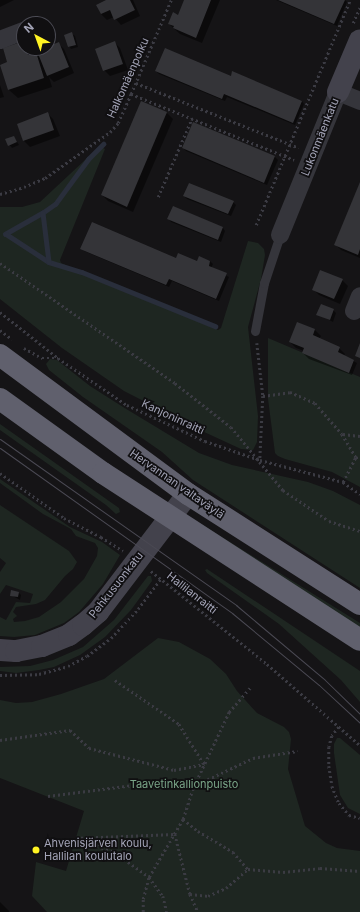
<!DOCTYPE html>
<html>
<head>
<meta charset="utf-8">
<style>
  body { margin:0 }
  #map { position:relative; width:360px; height:912px; overflow:hidden; background:#151416; font-family:Inter,sans-serif }
  div>[style] { position:absolute }
  [style*='--x'] { left:calc(var(--x)*1px); top:calc(var(--y)*1px); width:calc(var(--w)*1px); rotate:calc(var(--a)*1deg) }
  .green>* { inset:0; background:#1e2621 }
  .shadow>* { inset:0; background:#0007 }
  .stream>* { height:4.5px; margin:-2.25px; padding:0 2.25px; transform-origin:2.25px; border-radius:2.25px; background:#292e3b }
  .building>* { inset:0; background:#343438 }
  .path>* { height:2.5px; margin-top:-1.25px; transform-origin:0; background:repeating-linear-gradient(90deg,#3b3b43 0 2px,transparent 0 5px) }
  .lane>* { height:9px; margin:-4.5px; padding:0 4.5px; transform-origin:4.5px; border-radius:4.5px; background:#35353b }
  .street>* { height:18px; margin:-9px; padding:0 9px; transform-origin:9px; border-radius:9px; background:#35353b }
  .secondary>* { height:22px; margin:-11px; padding:0 11px; transform-origin:11px; border-radius:11px; background:#43424c }
  .highway>* { height:22px; margin:-11px; padding:0 11px; transform-origin:11px; border-radius:11px; background:#60606d }
  .tram>* { height:1px; margin:-0.5px; padding:0 0.5px; transform-origin:0.5px; border-radius:0.5px; background:#4a4953 }
  .dots>* { width:11px; height:11px; translate:-50% -50%; box-sizing:border-box; border:2px solid #100f11; border-radius:50% }
  span { translate:-50% -50%; white-space:nowrap; text-align:center; line-height:1.15; -webkit-text-stroke:3.5px #100f11; paint-order:stroke }
  .street-label { font-size:11px; color:#a4a5b8 }
  .park-label { font-size:11px; color:#7aa588 }
  .poi-label { font-size:11px; color:#a4a5b8 }
  .left { translate:0 -50%; text-align:left }
  .north { position:absolute; left:16px; top:16px; width:40px; height:40px; box-sizing:border-box; background:#100f11; border:1px solid #4b4b54; border-radius:50%; rotate:319deg; font-size:11px; font-weight:700; line-height:16px; text-align:center; color:#a4a5b8 }
  .north::after { content:''; display:block; margin:auto; width:14px; height:18px; background:#fff323; clip-path:polygon(50% 0,100% 100%,50% 72%,0 100%) }
</style>
</head>
<body>
<div id="map">
  <div class="green">
    <i style="clip-path:polygon(100px 146px,105px 149px,60px 260px,61px 263px,218px 330px,221px 328px,248px 241px,258px 243px,264px 249px,265px 255px,261px 279px,248px 327px,258px 416px,257px 442px,253px 450px,241px 449px,202px 431px,124px 391px,62px 348px,0 299px,0 207px,22px 207px,40px 202px)"></i>
    <i style="clip-path:polygon(268px 338px,360px 377px,360px 487px,332px 472px,285px 459px,278px 456px,275px 453px,268px 399px)"></i>
    <i style="clip-path:polygon(50px 359px,57px 360px,90px 386px,123px 407px,199px 453px,232px 465px,308px 482px,333px 491px,360px 505px,360px 588px,193px 480px,162px 452px,83px 397px,49px 370px,46px 364px)"></i>
    <i style="clip-path:polygon(0 424px,119px 508px,120px 512px,116px 514px,106px 505px,0 430px)"></i>
    <i style="clip-path:polygon(0 479px,70px 527px,102px 542px,120px 555px,103px 584px,79px 612px,64px 623px,35px 635px,14px 637px,0 636px,0 617px,6px 620px,16px 602px,30px 603px,33px 594px,6px 585px,0 594px,0 572px,6px 563px,0 558px,0 505px,69px 551px,77px 562px,73px 569px,65px 576px,45px 600px,36px 604px,16px 607px,13px 612px,17px 616px,13px 619px,14px 622px,25px 621px,39px 617px,61px 602px,84px 579px,97px 556px,98px 548px,95px 543px,76px 536px,71px 529px,43px 514px,0 483px)"></i>
    <i style="clip-path:polygon(198px 522px,360px 623px,360px 634px)"></i>
    <i style="clip-path:polygon(207px 569px,360px 671px,360px 702px,341px 680px,279px 624px,207px 573px,205px 570px)"></i>
    <i style="clip-path:polygon(148px 576px,151px 576px,152px 581px,131px 610px,105px 637px,80px 655px,54px 667px,39px 670px,16px 673px,0 671px,0 667px,30px 666px,53px 660px,83px 647px,114px 620px)"></i>
    <i style="clip-path:polygon(158px 638px,179px 642px,210px 659px,226px 674px,237px 691px,257px 713px,284px 727px,289px 732px,291px 739px,288px 769px,305px 826px,326px 843px,337px 848px,360px 851px,360px 912px,47px 912px,32px 896px,36px 862px,66px 871px,84px 811px,0 778px,0 700px,16px 703px,32px 702px,61px 694px,104px 679px)"></i>
    <i style="clip-path:polygon(337px 738px,340px 738px,360px 755px,360px 814px,348px 808px,340px 795px,334px 753px,334px 744px)"></i>
  </div>
  <div class="shadow">
    <i style="clip-path:polygon(0 0,14px 0,0 7px)"></i>
    <i style="clip-path:polygon(109px 0,133px 0,140px 16px,121px 25px,114px 17px,107px 20px,101px 14px)"></i>
    <i style="clip-path:polygon(186px 0,220px 0,202px 43px,180px 34px,169px 24px,179px 16px)"></i>
    <i style="clip-path:polygon(276px 0,345px 0,347px 2px,337px 26px)"></i>
    <i style="clip-path:polygon(72px 34px,75px 36px,78px 47px,71px 49px,69px 46px)"></i>
    <i style="clip-path:polygon(114px 42px,120px 48px,128px 70px,110px 76px,104px 70px)"></i>
    <i style="clip-path:polygon(24px 43px,24px 48px,29px 48px,33px 54px,36px 53px,41px 59px,58px 43px,64px 49px,74px 73px,54px 82px,49px 77px,52px 87px,18px 98px,9px 90px,8px 62px)"></i>
    <i style="clip-path:polygon(156px 71px,231px 77px,302px 101px,304px 104px,295px 125px,227px 97px,225px 101px,159px 74px)"></i>
    <i style="clip-path:polygon(0 85px,4px 97px,0 98px)"></i>
    <i style="clip-path:polygon(47px 113px,53px 119px,60px 136px,30px 147px,24px 141px,18px 125px)"></i>
    <i style="clip-path:polygon(167px 113px,173px 119px,133px 212px,108px 201px,102px 195px)"></i>
    <i style="clip-path:polygon(194px 123px,275px 157px,278px 160px,267px 185px,186px 151px,183px 148px)"></i>
    <i style="clip-path:polygon(14px 137px,19px 145px,12px 148px,6px 140px)"></i>
    <i style="clip-path:polygon(360px 184px,360px 258px,341px 250px,335px 244px)"></i>
    <i style="clip-path:polygon(184px 196px,233px 202px,236px 205px,231px 216px,187px 199px)"></i>
    <i style="clip-path:polygon(169px 219px,223px 228px,225px 231px,221px 242px,171px 222px)"></i>
    <i style="clip-path:polygon(82px 249px,197px 262px,210px 261px,213px 264px,211px 268px,229px 277px,219px 301px,172px 281px,169px 287px,84px 251px)"></i>
    <i style="clip-path:polygon(342px 280px,348px 286px,340px 304px,319px 295px,313px 289px)"></i>
    <i style="clip-path:polygon(333px 310px,336px 313px,333px 322px,318px 314px)"></i>
    <i style="clip-path:polygon(315px 330px,321px 336px,319px 339px,339px 348px,345px 354px,344px 356px,357px 363px,352px 375px,309px 359px,303px 353px,304px 351px,296px 348px,290px 342px)"></i>
    <i style="clip-path:polygon(18px 592px,21px 595px,20px 600px,11px 595px)"></i>
    <i style="clip-path:polygon(0 902px,9px 911px,9px 912px,0 912px)"></i>
  </div>
  <div class="stream">
    <i style="--x:104;--y:144;--w:21;--a:135"></i>
    <i style="--x:89;--y:159;--w:56;--a:126.3"></i>
    <i style="--x:56;--y:204;--w:16;--a:145"></i>
    <i style="--x:43;--y:213;--w:43;--a:150.4"></i>
    <i style="--x:6;--y:234;--w:51;--a:33.1"></i>
    <i style="--x:49;--y:262;--w:34;--a:17"></i>
    <i style="--x:82;--y:272;--w:144;--a:22.1"></i>
    <i style="--x:43;--y:213;--w:49;--a:83"></i>
  </div>
  <div class="building">
    <i style="clip-path:polygon(106px 0,130px 0,135px 10px,114px 20px,110px 10px,101px 14px,96px 5px)"></i>
    <i style="clip-path:polygon(184px 0,211px 0,196px 38px,173px 28px,174px 26px,168px 24px,173px 12px,178px 15px)"></i>
    <i style="clip-path:polygon(278px 0,345px 0,334px 24px)"></i>
    <i style="clip-path:polygon(72px 32px,76px 45px,68px 47px,64px 35px)"></i>
    <i style="clip-path:polygon(24px 41px,24px 48px,26px 48px,28px 55px,36px 52px,44px 78px,8px 90px,0 65px,7px 62px,3px 48px)"></i>
    <i style="clip-path:polygon(115px 41px,123px 64px,103px 71px,95px 49px)"></i>
    <i style="clip-path:polygon(59px 42px,69px 67px,47px 76px,37px 51px)"></i>
    <i style="clip-path:polygon(165px 48px,231px 76px,232px 71px,302px 101px,293px 123px,224px 94px,222px 99px,155px 71px)"></i>
    <i style="clip-path:polygon(141px 101px,167px 112px,127px 207px,101px 195px)"></i>
    <i style="clip-path:polygon(48px 112px,54px 130px,23px 141px,17px 124px)"></i>
    <i style="clip-path:polygon(193px 122px,275px 156px,264px 183px,182px 148px)"></i>
    <i style="clip-path:polygon(14px 136px,17px 142px,8px 146px,5px 139px)"></i>
    <i style="clip-path:polygon(360px 182px,360px 249px,358px 255px,334px 245px)"></i>
    <i style="clip-path:polygon(189px 183px,234px 201px,228px 214px,183px 196px)"></i>
    <i style="clip-path:polygon(173px 206px,223px 227px,218px 240px,167px 219px)"></i>
    <i style="clip-path:polygon(92px 222px,176px 258px,178px 253px,197px 261px,199px 256px,210px 261px,209px 266px,227px 273px,216px 299px,169px 279px,166px 285px,80px 249px)"></i>
    <i style="clip-path:polygon(320px 270px,343px 279px,334px 299px,312px 290px)"></i>
    <i style="clip-path:polygon(321px 304px,334px 309px,330px 320px,316px 315px)"></i>
    <i style="clip-path:polygon(297px 322px,315px 329px,313px 335px,340px 347px,338px 352px,354px 360px,349px 373px,302px 353px,304px 348px,289px 342px)"></i>
    <i style="clip-path:polygon(360px 343px,360px 358px,355px 356px)"></i>
    <i style="clip-path:polygon(11px 590px,19px 592px,18px 597px,10px 596px)"></i>
  </div>
  <div class="path">
    <i style="--x:353;--y:23;--w:17;--a:-66"></i>
    <i style="--x:136;--y:83;--w:175;--a:21.7"></i>
    <i style="--x:131;--y:94;--w:176;--a:22"></i>
    <i style="--x:0;--y:194;--w:25;--a:-16"></i>
    <i style="--x:24;--y:187;--w:23;--a:-23"></i>
    <i style="--x:45;--y:178;--w:80;--a:-35.3"></i>
    <i style="--x:110;--y:132;--w:12;--a:-48"></i>
    <i style="--x:118;--y:123;--w:32;--a:-66"></i>
    <i style="--x:131;--y:94;--w:102;--a:-66.9"></i>
    <i style="--x:158;--y:197;--w:86;--a:-66.7"></i>
    <i style="--x:256;--y:225;--w:244;--a:-67.3"></i>
    <i style="--x:0;--y:263;--w:212;--a:34.4"></i>
    <i style="--x:175;--y:383;--w:71;--a:38.2"></i>
    <i style="--x:231;--y:427;--w:82;--a:50.5"></i>
    <i style="--x:283;--y:490;--w:55;--a:34"></i>
    <i style="--x:329;--y:521;--w:33;--a:18"></i>
    <i style="--x:0;--y:312;--w:74;--a:38.4"></i>
    <i style="--x:58;--y:358;--w:83;--a:34.3"></i>
    <i style="--x:127;--y:405;--w:86;--a:24.8"></i>
    <i style="--x:205;--y:441;--w:58;--a:19.1"></i>
    <i style="--x:260;--y:460;--w:86;--a:14.8"></i>
    <i style="--x:343;--y:482;--w:21;--a:35"></i>
    <i style="--x:0;--y:330;--w:15;--a:37"></i>
    <i style="--x:257;--y:343;--w:53;--a:83.5"></i>
    <i style="--x:263;--y:396;--w:63;--a:92.7"></i>
    <i style="--x:24;--y:348;--w:21;--a:29"></i>
    <i style="--x:42;--y:358;--w:16;--a:0"></i>
    <i style="--x:263;--y:396;--w:27;--a:-8"></i>
    <i style="--x:290;--y:392;--w:27;--a:24"></i>
    <i style="--x:315;--y:403;--w:41;--a:48.9"></i>
    <i style="--x:342;--y:434;--w:27;--a:59"></i>
    <i style="--x:356;--y:457;--w:4;--a:27"></i>
    <i style="--x:343;--y:434;--w:17;--a:7"></i>
    <i style="--x:0;--y:473;--w:78;--a:35.1"></i>
    <i style="--x:64;--y:518;--w:42;--a:27.2"></i>
    <i style="--x:101;--y:537;--w:26;--a:32"></i>
    <i style="--x:343;--y:482;--w:28;--a:-63"></i>
    <i style="--x:151;--y:571;--w:149;--a:38.7"></i>
    <i style="--x:267;--y:664;--w:123;--a:41.1"></i>
    <i style="--x:0;--y:675;--w:39;--a:-1"></i>
    <i style="--x:39;--y:674;--w:30;--a:-15"></i>
    <i style="--x:68;--y:666;--w:21;--a:-28"></i>
    <i style="--x:87;--y:656;--w:30;--a:-37"></i>
    <i style="--x:111;--y:638;--w:40;--a:-47"></i>
    <i style="--x:138;--y:609;--w:38;--a:-53"></i>
    <i style="--x:115;--y:680;--w:78;--a:34.5"></i>
    <i style="--x:179;--y:724;--w:47;--a:58"></i>
    <i style="--x:339;--y:727;--w:11;--a:128"></i>
    <i style="--x:332;--y:736;--w:11;--a:105"></i>
    <i style="--x:329;--y:747;--w:19;--a:90"></i>
    <i style="--x:329;--y:766;--w:20;--a:81"></i>
    <i style="--x:332;--y:786;--w:18;--a:68"></i>
    <i style="--x:339;--y:803;--w:16;--a:50"></i>
    <i style="--x:349;--y:815;--w:11;--a:15"></i>
    <i style="--x:0;--y:740;--w:71;--a:-8.1"></i>
    <i style="--x:70;--y:730;--w:26;--a:43"></i>
    <i style="--x:89;--y:748;--w:88;--a:14.5"></i>
    <i style="--x:174;--y:770;--w:31;--a:-11"></i>
    <i style="--x:48;--y:796;--w:94;--a:-7.4"></i>
    <i style="--x:141;--y:784;--w:53;--a:2.2"></i>
    <i style="--x:194;--y:786;--w:65;--a:-25.4"></i>
    <i style="--x:253;--y:758;--w:45;--a:-9"></i>
    <i style="--x:183;--y:819;--w:19;--a:39"></i>
    <i style="--x:198;--y:831;--w:41;--a:31"></i>
    <i style="--x:233;--y:852;--w:23;--a:49"></i>
    <i style="--x:248;--y:869;--w:35;--a:5"></i>
    <i style="--x:283;--y:872;--w:37;--a:-6"></i>
    <i style="--x:320;--y:868;--w:40;--a:4.3"></i>
    <i style="--x:76;--y:838;--w:99;--a:-2.3"></i>
    <i style="--x:175;--y:834;--w:62;--a:76"></i>
    <i style="--x:190;--y:894;--w:20;--a:66"></i>
    <i style="--x:78;--y:838;--w:41;--a:21.5"></i>
    <i style="--x:116;--y:853;--w:41;--a:36"></i>
    <i style="--x:149;--y:877;--w:24;--a:54"></i>
    <i style="--x:163;--y:896;--w:16;--a:76"></i>
    <i style="--x:190;--y:894;--w:18;--a:6"></i>
    <i style="--x:208;--y:896;--w:20;--a:-24"></i>
    <i style="--x:226;--y:888;--w:29;--a:-41"></i>
    <i style="--x:143;--y:912;--w:13;--a:-90"></i>
    <i style="--x:143;--y:899;--w:23;--a:-75"></i>
    <i style="--x:149;--y:877;--w:67;--a:-59.6"></i>
    <i style="--x:183;--y:819;--w:35;--a:-72"></i>
    <i style="--x:194;--y:786;--w:82;--a:-64.7"></i>
    <i style="--x:229;--y:712;--w:32;--a:-49"></i>
  </div>
  <div class="lane">
    <i style="--x:255;--y:331;--w:49;--a:-79.4"></i>
    <i style="--x:264;--y:283;--w:51;--a:-71.6"></i>
  </div>
  <div class="street">
    <i style="--x:0;--y:40;--w:26;--a:-21"></i>
    <i style="--x:280;--y:235;--w:154;--a:-67.9"></i>
    <i style="--x:338;--y:92;--w:24;--a:22"></i>
    <i style="--x:354;--y:311;--w:16;--a:-68"></i>
  </div>
  <div class="secondary">
    <i style="--x:338;--y:92;--w:56;--a:-67.1"></i>
    <i style="--x:0;--y:650;--w:16;--a:4"></i>
    <i style="--x:16;--y:651;--w:26;--a:-11"></i>
    <i style="--x:42;--y:646;--w:29;--a:-22"></i>
    <i style="--x:69;--y:635;--w:17;--a:-36"></i>
    <i style="--x:83;--y:625;--w:20;--a:-41"></i>
    <i style="--x:98;--y:612;--w:148;--a:-52.7"></i>
  </div>
  <div class="highway">
    <i style="--x:0;--y:355;--w:234;--a:36.5"></i>
    <i style="--x:188;--y:494;--w:204;--a:32.6"></i>
    <i style="--x:0;--y:399;--w:127;--a:35.7"></i>
    <i style="--x:103;--y:473;--w:306;--a:33"></i>
  </div>
  <div class="tram">
    <i style="--x:0;--y:439;--w:289;--a:35.1"></i>
    <i style="--x:236;--y:605;--w:116;--a:40.1"></i>
    <i style="--x:325;--y:680;--w:49;--a:44.2"></i>
    <i style="--x:0;--y:448;--w:285;--a:35.4"></i>
    <i style="--x:232;--y:613;--w:113;--a:39.6"></i>
    <i style="--x:319;--y:685;--w:56;--a:42.8"></i>
  </div>
  <div class="dots">
    <i style="left:36px;top:850px;background:#fff323"></i>
  </div>
  <div class="street-label">
    <span style="left:128px;top:78px;rotate:-66deg">Halkomäenpolku</span>
    <span style="left:320px;top:137px;rotate:-68deg">Lukonmäenkatu</span>
    <span style="left:173px;top:417px;rotate:25deg">Kanjoninraitti</span>
    <span style="left:177px;top:484px;rotate:35deg">Hervannan valtaväylä</span>
    <span style="left:116px;top:585px;rotate:-52deg">Pehkusuonkatu</span>
    <span style="left:192px;top:593px;rotate:38deg">Hallilanraitti</span>
  </div>
  <div class="park-label">
    <span style="left:184px;top:784px">Taavetinkallionpuisto</span>
  </div>
  <div class="poi-label">
    <span class="left" style="left:44px;top:850px">Ahvenisjärven koulu,<br>Hallilan koulutalo</span>
  </div>
  <div class="north">N</div>
</div>
</body>
</html>
